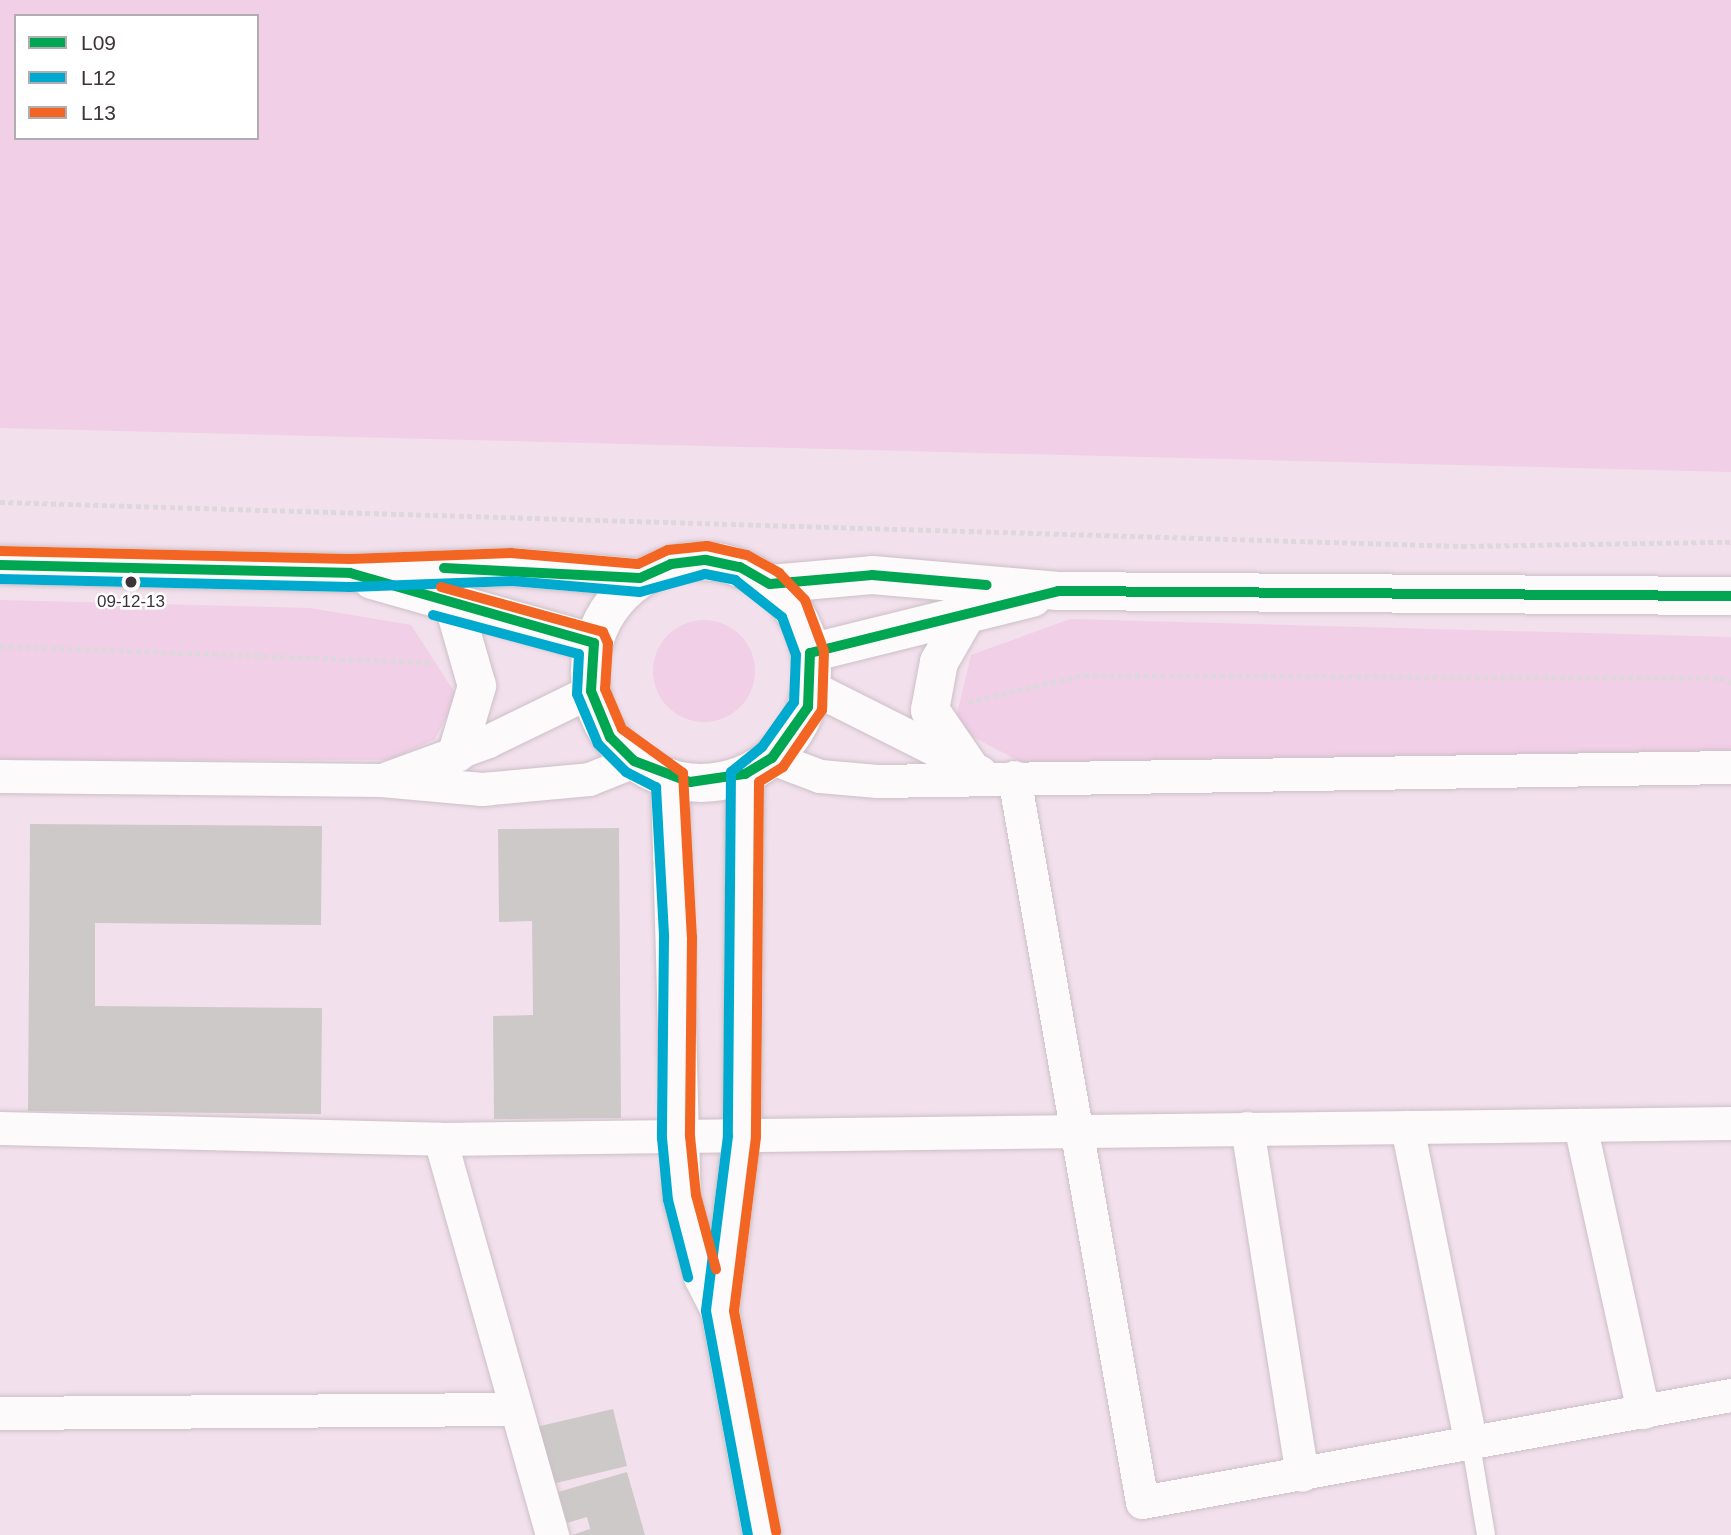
<!DOCTYPE html>
<html>
<head>
<meta charset="utf-8">
<style>
  body { margin:0 }
  #map { position:relative; width:1731px; height:1535px; overflow:hidden; background:#f2e1ec; font-family:Arial,sans-serif }
  div>[style] { position:absolute }
  [style*='--x'] { left:calc(var(--x)*1px); top:calc(var(--y)*1px); width:calc(var(--w)*1px); rotate:calc(var(--a)*1deg) }
  .green>* { inset:0; background:#f1cfe6 }
  .round { border-radius:50% }
  .building>* { inset:0; background:#cec9c9 }
  .path>* { height:4.5px; margin-top:-2.25px; transform-origin:0; background:repeating-linear-gradient(90deg,#ddd8db 0 5px,transparent 0 8.5px) }
  .roads { filter:drop-shadow(0 0 2px #ccbfc7) drop-shadow(0 0 2px #ccbfc7) }
  .lane>* { height:18px; margin:-9px; padding:0 9px; transform-origin:9px; border-radius:9px; background:#fdfafc }
  .street>* { height:33px; margin:-16.5px; padding:0 16.5px; transform-origin:16.5px; border-radius:16.5px; background:#fdfafc }
  .secondary>* { height:38px; margin:-19px; padding:0 19px; transform-origin:19px; border-radius:19px; background:#fdfafc }
  .secondary>.ring { margin:-19px; padding:0; box-sizing:content-box; background:none; border:38px solid #fdfafc; border-radius:50% }
  .bus-1>* { height:10px; margin:-5px; padding:0 5px; transform-origin:5px; border-radius:5px; background:#00a651 }
  .bus-2>* { height:10px; margin:-5px; padding:0 5px; transform-origin:5px; border-radius:5px; background:#00a9ce }
  .bus-3>* { height:10px; margin:-5px; padding:0 5px; transform-origin:5px; border-radius:5px; background:#f26522 }
  .dots>* { width:19px; height:19px; translate:-50% -50%; box-sizing:border-box; border:4px solid #fff; border-radius:50% }
  span { translate:-50% -50%; white-space:nowrap; text-align:center; line-height:1.15; -webkit-text-stroke:5px #fff; paint-order:stroke }
  .bus-label { font-size:17px; color:#3e333a }
  .legend { position:absolute; left:14px; top:14px; width:245px; height:126px; box-sizing:border-box; background:#fff; border:2px solid #b2adb0; margin:0; padding:9px 12px; list-style:none; font-size:21px; color:#3e333a }
  .legend li { display:flex; align-items:center; gap:14px; height:35px }
  .legend b { width:35px; border:2px solid #b2adb0 }
</style>
</head>
<body>
<div id="map">
  <div class="green">
    <i style="clip-path:polygon(evenodd,0 0,1731px 0,1731px 472px,0 428px,0 0,16px 16px,257px 16px,257px 138px,16px 138px,16px 16px)"></i>
    <i style="clip-path:polygon(0 600px,310px 608px,411px 625px,457px 696px,435px 739px,391px 760px,0 761px)"></i>
    <i style="clip-path:polygon(1070px 619px,1731px 637px,1731px 761px,1021px 762px,954px 727px,971px 655px)"></i>
    <i class="round" style="left:653px;top:620px;width:102px;height:102px"></i>
  </div>
  <div class="building">
    <i style="clip-path:polygon(30px 824px,322px 826px,321px 925px,95px 923px,95px 1006px,322px 1008px,321px 1114px,28px 1111px)"></i>
    <i style="clip-path:polygon(619px 828px,621px 1118px,494px 1119px,493px 1016px,533px 1015px,532px 921px,499px 922px,498px 829px)"></i>
    <i style="clip-path:polygon(613px 1409px,627px 1466px,552px 1484px,536px 1427px)"></i>
    <i style="clip-path:polygon(627px 1472px,645px 1535px,572px 1535px,590px 1529px,587px 1517px,567px 1523px,558px 1492px)"></i>
  </div>
  <div class="path">
    <i style="--x:0;--y:502;--w:1463;--a:1.72"></i>
    <i style="--x:1462;--y:546;--w:269;--a:-0.9"></i>
    <i style="--x:0;--y:646;--w:433;--a:2.2"></i>
    <i style="--x:968;--y:702;--w:119;--a:-13.1"></i>
    <i style="--x:1084;--y:675;--w:636;--a:0.27"></i>
    <i style="--x:1720;--y:678;--w:12;--a:24"></i>
  </div>
  <div class="roads">
    <div class="lane">
      <i style="--x:1471;--y:1445;--w:91;--a:80.5"></i>
    </div>
    <div class="street">
      <i style="--x:813;--y:688;--w:187;--a:26.7"></i>
      <i style="--x:772;--y:758;--w:51;--a:20.6"></i>
      <i style="--x:820;--y:776;--w:57;--a:5"></i>
      <i style="--x:877;--y:781;--w:854;--a:-0.94"></i>
      <i style="--x:0;--y:776;--w:381;--a:0.6"></i>
      <i style="--x:381;--y:780;--w:101;--a:5.1"></i>
      <i style="--x:482;--y:789;--w:107;--a:-5.3"></i>
      <i style="--x:589;--y:779;--w:48;--a:-21.8"></i>
      <i style="--x:1014;--y:777;--w:736;--a:79.99"></i>
      <i style="--x:1142;--y:1502;--w:599;--a:-10.3"></i>
      <i style="--x:387;--y:778;--w:108;--a:-20.1"></i>
      <i style="--x:488;--y:741;--w:114;--a:-25.9"></i>
      <i style="--x:1580;--y:1125;--w:294;--a:77.6"></i>
      <i style="--x:1407;--y:1127;--w:324;--a:78.6"></i>
      <i style="--x:0;--y:1128;--w:440;--a:1.4"></i>
      <i style="--x:440;--y:1139;--w:1291;--a:-0.71"></i>
      <i style="--x:1247;--y:1128;--w:351;--a:81"></i>
      <i style="--x:440;--y:1139;--w:412;--a:74.2"></i>
      <i style="--x:0;--y:1413;--w:513;--a:-0.45"></i>
    </div>
    <div class="secondary">
      <i class="ring" style="left:590px;top:561px;width:184px;height:184px"></i>
      <i style="--x:0;--y:565;--w:350;--a:1.3"></i>
      <i style="--x:350;--y:573;--w:162;--a:-2.1"></i>
      <i style="--x:512;--y:567;--w:128;--a:4.9"></i>
      <i style="--x:372;--y:580;--w:231;--a:15.8"></i>
      <i style="--x:770;--y:584;--w:102;--a:-5"></i>
      <i style="--x:872;--y:575;--w:187;--a:4.9"></i>
      <i style="--x:1058;--y:591;--w:673;--a:0.43"></i>
      <i style="--x:454;--y:606;--w:83;--a:74"></i>
      <i style="--x:477;--y:686;--w:70;--a:106.6"></i>
      <i style="--x:965;--y:617;--w:52;--a:120"></i>
      <i style="--x:939;--y:662;--w:49;--a:100.6"></i>
      <i style="--x:930;--y:710;--w:69;--a:55.6"></i>
      <i style="--x:810;--y:653;--w:229;--a:-13.9"></i>
      <i style="--x:670;--y:778;--w:420;--a:88.4"></i>
      <i style="--x:682;--y:1198;--w:82;--a:75.1"></i>
      <i style="--x:703;--y:1277;--w:38;--a:63"></i>
      <i style="--x:720;--y:1311;--w:228;--a:79.4"></i>
      <i style="--x:720;--y:1311;--w:175;--a:-82.8"></i>
      <i style="--x:742;--y:1137;--w:363;--a:-89.5"></i>
    </div>
  </div>
  <div class="bus-1">
    <i style="--x:0;--y:565;--w:350;--a:1.3"></i>
    <i style="--x:350;--y:573;--w:254;--a:16"></i>
    <i style="--x:594;--y:643;--w:48;--a:93.6"></i>
    <i style="--x:591;--y:691;--w:50;--a:67.6"></i>
    <i style="--x:610;--y:737;--w:34;--a:45"></i>
    <i style="--x:634;--y:761;--w:60;--a:20.6"></i>
    <i style="--x:690;--y:782;--w:56;--a:-8.3"></i>
    <i style="--x:745;--y:774;--w:31;--a:-31"></i>
    <i style="--x:772;--y:758;--w:62;--a:-54.8"></i>
    <i style="--x:808;--y:707;--w:54;--a:-87.9"></i>
    <i style="--x:810;--y:653;--w:256;--a:-14"></i>
    <i style="--x:1058;--y:591;--w:673;--a:0.43"></i>
    <i style="--x:444;--y:568;--w:196;--a:2.9"></i>
    <i style="--x:640;--y:578;--w:34;--a:-24"></i>
    <i style="--x:671;--y:564;--w:35;--a:-7"></i>
    <i style="--x:706;--y:560;--w:35;--a:12"></i>
    <i style="--x:740;--y:567;--w:34;--a:30"></i>
    <i style="--x:770;--y:584;--w:102;--a:-5"></i>
    <i style="--x:872;--y:575;--w:115;--a:5"></i>
  </div>
  <div class="bus-2">
    <i style="--x:0;--y:579;--w:350;--a:1.3"></i>
    <i style="--x:350;--y:587;--w:162;--a:-2.1"></i>
    <i style="--x:512;--y:581;--w:128;--a:4.9"></i>
    <i style="--x:640;--y:592;--w:67;--a:-15.5"></i>
    <i style="--x:705;--y:574;--w:31;--a:11"></i>
    <i style="--x:735;--y:580;--w:60;--a:38.2"></i>
    <i style="--x:782;--y:617;--w:40;--a:69.8"></i>
    <i style="--x:796;--y:655;--w:47;--a:92.4"></i>
    <i style="--x:794;--y:702;--w:55;--a:125.4"></i>
    <i style="--x:762;--y:747;--w:40;--a:141"></i>
    <i style="--x:731;--y:772;--w:364;--a:90.5"></i>
    <i style="--x:728;--y:1136;--w:176;--a:97.2"></i>
    <i style="--x:706;--y:1311;--w:228;--a:79.4"></i>
    <i style="--x:433;--y:615;--w:151;--a:15"></i>
    <i style="--x:579;--y:654;--w:40;--a:92.9"></i>
    <i style="--x:577;--y:694;--w:54;--a:67.2"></i>
    <i style="--x:598;--y:744;--w:40;--a:45"></i>
    <i style="--x:626;--y:772;--w:34;--a:27"></i>
    <i style="--x:656;--y:787;--w:150;--a:86.9"></i>
    <i style="--x:664;--y:937;--w:201;--a:90.6"></i>
    <i style="--x:662;--y:1138;--w:62;--a:84.5"></i>
    <i style="--x:668;--y:1200;--w:80;--a:75.4"></i>
  </div>
  <div class="bus-3">
    <i style="--x:0;--y:551;--w:350;--a:1.3"></i>
    <i style="--x:350;--y:559;--w:161;--a:-2.1"></i>
    <i style="--x:511;--y:553;--w:127;--a:5"></i>
    <i style="--x:638;--y:564;--w:33;--a:-25"></i>
    <i style="--x:668;--y:550;--w:39;--a:-6"></i>
    <i style="--x:707;--y:546;--w:41;--a:12.7"></i>
    <i style="--x:747;--y:555;--w:37;--a:29"></i>
    <i style="--x:779;--y:573;--w:37;--a:46"></i>
    <i style="--x:805;--y:600;--w:54;--a:69.6"></i>
    <i style="--x:824;--y:651;--w:59;--a:91.9"></i>
    <i style="--x:822;--y:710;--w:69;--a:124.4"></i>
    <i style="--x:783;--y:767;--w:28;--a:148"></i>
    <i style="--x:759;--y:782;--w:355;--a:90.5"></i>
    <i style="--x:756;--y:1137;--w:175;--a:97.2"></i>
    <i style="--x:734;--y:1311;--w:225;--a:79.2"></i>
    <i style="--x:441;--y:587;--w:168;--a:15.5"></i>
    <i style="--x:603;--y:632;--w:12;--a:66"></i>
    <i style="--x:608;--y:643;--w:46;--a:93.7"></i>
    <i style="--x:605;--y:689;--w:43;--a:67"></i>
    <i style="--x:622;--y:729;--w:75;--a:35.8"></i>
    <i style="--x:683;--y:773;--w:164;--a:86.9"></i>
    <i style="--x:692;--y:937;--w:199;--a:90.6"></i>
    <i style="--x:690;--y:1136;--w:59;--a:84.2"></i>
    <i style="--x:696;--y:1195;--w:77;--a:74.9"></i>
  </div>
  <div class="dots">
    <i style="left:131px;top:582px;background:#3e333a"></i>
  </div>
  <div class="bus-label">
    <span style="left:131px;top:602px">09-12-13</span>
  </div>
  <ul class="legend">
  <li><b style="height:9px;background:#00a651"></b>L09</li>
  <li><b style="height:9px;background:#00a9ce"></b>L12</li>
  <li><b style="height:9px;background:#f26522"></b>L13</li>
  </ul>
</div>
</body>
</html>
